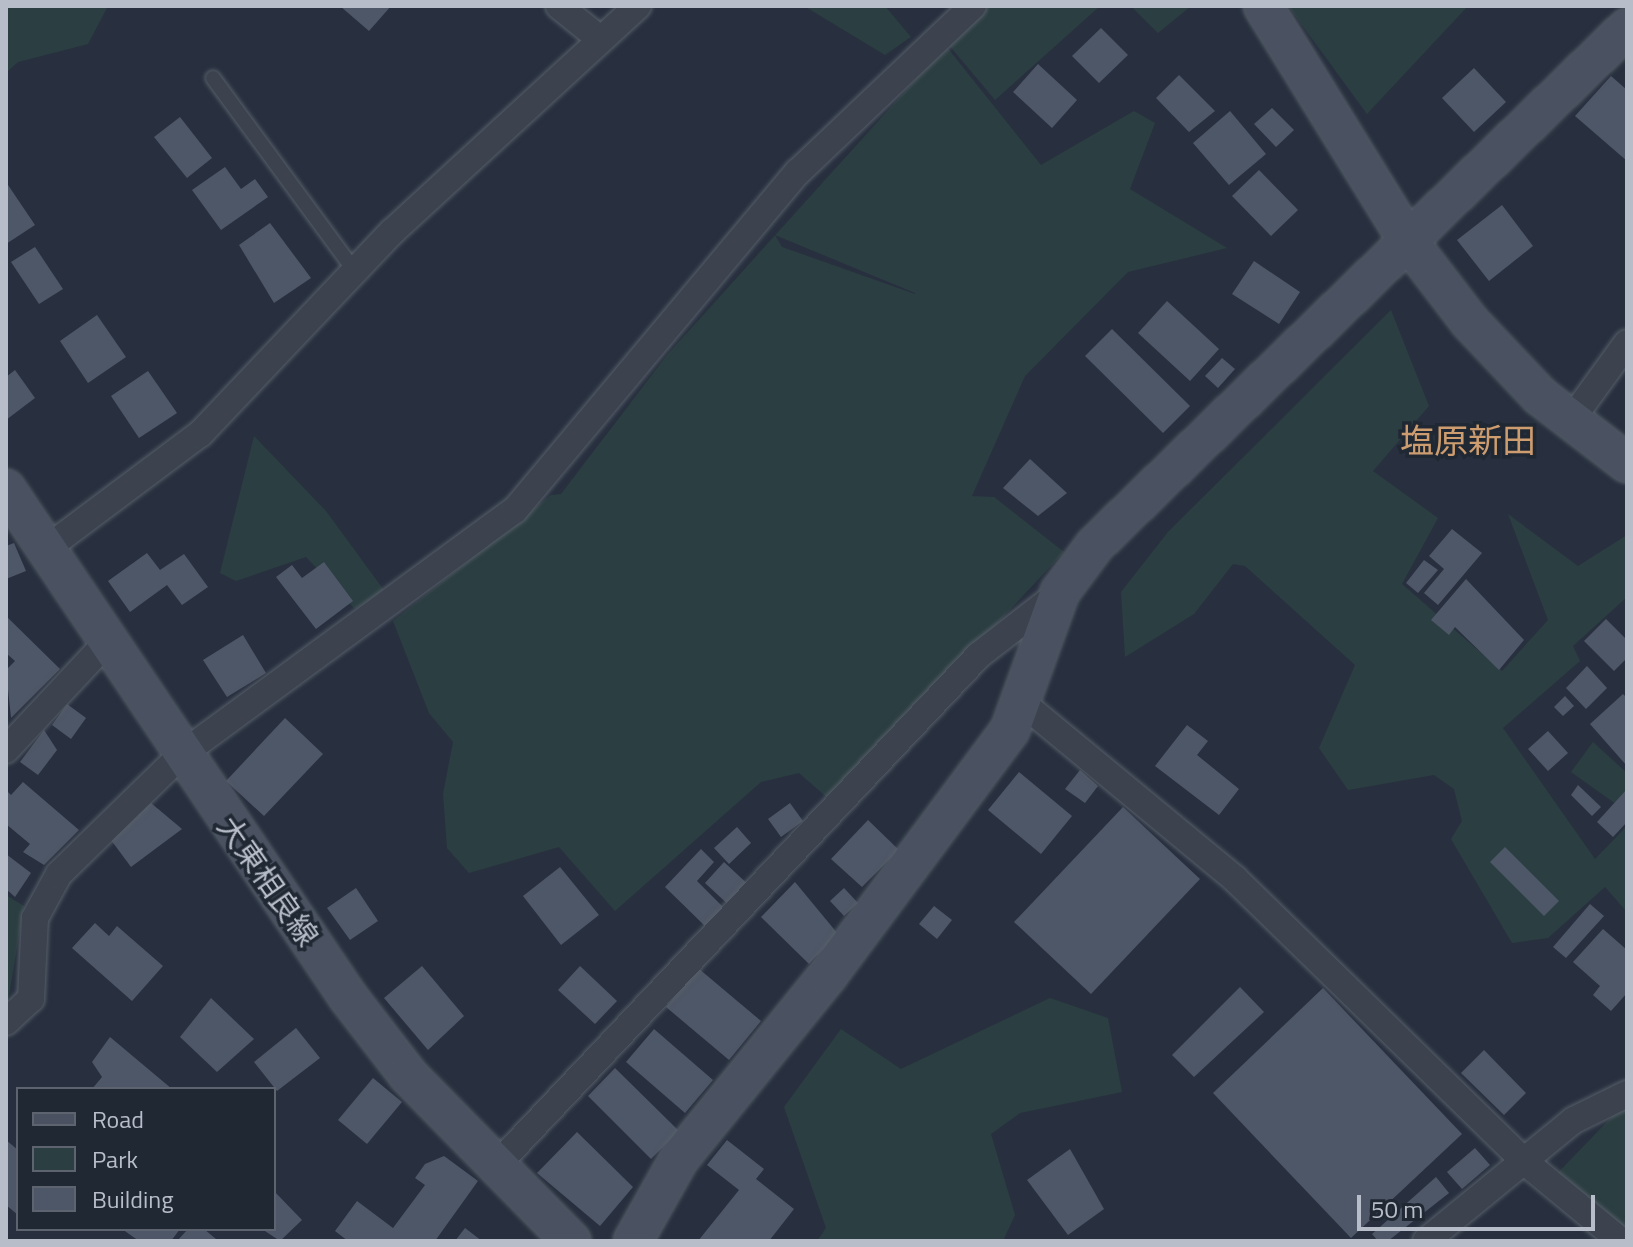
<!DOCTYPE html>
<html>
<head>
<meta charset="utf-8">
<style>
  body { margin:0 }
  #map { position:relative; width:1633px; height:1247px; overflow:hidden; background:#28303f; font-family:"Titillium Web","Noto Sans JP",sans-serif }
  div>[style] { position:absolute }
  [style*='--x'] { left:calc(var(--x)*1px); top:calc(var(--y)*1px); width:calc(var(--w)*1px); rotate:calc(var(--a)*1deg) }
  .green>* { inset:0; background:#2b3e41 }
  .building>* { inset:0; background:#4e5767 }
  .roads { filter:drop-shadow(0 0 2px #565e69) drop-shadow(0 0 2px #565e69) }
  .lane>* { height:14px; margin:-7px; padding:0 7px; transform-origin:7px; border-radius:7px; background:#3c434f }
  .street>* { height:26px; margin:-13px; padding:0 13px; transform-origin:13px; border-radius:13px; background:#3c434f }
  .secondary>* { height:38px; margin:-19px; padding:0 19px; transform-origin:19px; border-radius:19px; background:#4a5261 }
  span { translate:-50% -50%; white-space:nowrap; text-align:center; line-height:1.15; -webkit-text-stroke:7px #202834; paint-order:stroke }
  .street-label { font-size:30px; color:#b8bec9 }
  .quarter-label { font-size:34px; color:#cd9d6f }
  .frame { position:absolute; inset:0; border:8px solid #b8bec9; pointer-events:none }
  .legend { position:absolute; left:16px; top:1087px; width:260px; height:144px; box-sizing:border-box; background:#202834; border:2px solid #5d6470; margin:0; padding:10px 14px; list-style:none; font-size:24px; color:#b8bec9 }
  .legend li { display:flex; align-items:center; gap:16px; height:40px }
  .legend b { width:40px; border:2px solid #5d6470 }
  .scale { position:absolute; left:1357px; top:1195px; width:238px; height:36px; box-sizing:border-box; border:4px solid #b8bec9; border-top:0; padding-left:10px; font-size:24px; line-height:28px; white-space:nowrap; color:#b8bec9; -webkit-text-stroke:6px #202834; paint-order:stroke }
</style>
</head>
<body>
<div id="map">
  <div class="green">
    <i style="clip-path:polygon(6px 6px,108px 6px,88px 44px,18px 62px,6px 73px)"></i>
    <i style="clip-path:polygon(804px 6px,885px 6px,911px 37px,885px 55px)"></i>
    <i style="clip-path:polygon(987px 6px,1100px 6px,995px 100px,948px 44px)"></i>
    <i style="clip-path:polygon(1131px 6px,1191px 6px,1158px 33px)"></i>
    <i style="clip-path:polygon(1288px 6px,1468px 6px,1367px 114px)"></i>
    <i style="clip-path:polygon(evenodd,946px 46px,1041px 165px,1134px 111px,1155px 123px,1130px 189px,1227px 248px,1128px 272px,1025px 376px,972px 496px,994px 497px,1064px 552px,831px 801px,799px 773px,761px 782px,615px 911px,559px 847px,469px 873px,447px 848px,443px 794px,453px 742px,429px 713px,393px 621px,551px 495px,561px 494px,667px 355px,946px 46px,775px 235px,915px 293px,915px 294px,782px 247px,775px 235px)"></i>
    <i style="clip-path:polygon(1391px 310px,1429px 406px,1373px 471px,1438px 518px,1402px 584px,1502px 671px,1548px 620px,1508px 514px,1578px 566px,1627px 535px,1627px 597px,1573px 646px,1580px 661px,1503px 728px,1595px 859px,1627px 826px,1627px 912px,1605px 887px,1548px 938px,1512px 943px,1451px 839px,1462px 821px,1454px 789px,1434px 775px,1348px 790px,1319px 748px,1355px 665px,1245px 566px,1233px 564px,1194px 614px,1125px 657px,1121px 592px,1168px 532px)"></i>
    <i style="clip-path:polygon(254px 436px,326px 511px,386px 593px,355px 609px,306px 557px,236px 581px,220px 573px)"></i>
    <i style="clip-path:polygon(1593px 742px,1627px 773px,1627px 812px,1571px 772px)"></i>
    <i style="clip-path:polygon(6px 895px,24px 906px,6px 1014px)"></i>
    <i style="clip-path:polygon(1050px 998px,1108px 1018px,1122px 1092px,1020px 1113px,991px 1134px,1015px 1215px,1003px 1241px,817px 1241px,826px 1228px,784px 1107px,841px 1029px,901px 1069px)"></i>
    <i style="clip-path:polygon(1627px 1101px,1627px 1241px,1549px 1182px)"></i>
  </div>
  <div class="building">
    <i style="clip-path:polygon(340px 6px,391px 6px,369px 31px)"></i>
    <i style="clip-path:polygon(1101px 28px,1128px 55px,1099px 83px,1072px 56px)"></i>
    <i style="clip-path:polygon(1038px 64px,1077px 100px,1052px 128px,1013px 92px)"></i>
    <i style="clip-path:polygon(1474px 68px,1506px 102px,1474px 132px,1442px 98px)"></i>
    <i style="clip-path:polygon(1179px 75px,1215px 111px,1189px 132px,1156px 98px)"></i>
    <i style="clip-path:polygon(1611px 76px,1627px 90px,1627px 161px,1575px 116px)"></i>
    <i style="clip-path:polygon(1272px 108px,1294px 130px,1276px 147px,1254px 124px)"></i>
    <i style="clip-path:polygon(1230px 111px,1266px 154px,1229px 185px,1193px 143px)"></i>
    <i style="clip-path:polygon(180px 117px,212px 158px,187px 178px,154px 137px)"></i>
    <i style="clip-path:polygon(225px 167px,241px 189px,255px 179px,268px 197px,221px 230px,192px 190px)"></i>
    <i style="clip-path:polygon(1259px 170px,1298px 210px,1271px 236px,1232px 196px)"></i>
    <i style="clip-path:polygon(6px 182px,35px 225px,6px 244px)"></i>
    <i style="clip-path:polygon(1502px 205px,1533px 246px,1489px 281px,1457px 240px)"></i>
    <i style="clip-path:polygon(270px 223px,311px 278px,274px 303px,239px 245px)"></i>
    <i style="clip-path:polygon(35px 247px,63px 289px,39px 304px,11px 262px)"></i>
    <i style="clip-path:polygon(1254px 261px,1300px 292px,1279px 324px,1232px 294px)"></i>
    <i style="clip-path:polygon(1167px 301px,1219px 349px,1190px 381px,1138px 333px)"></i>
    <i style="clip-path:polygon(97px 315px,126px 357px,88px 383px,60px 341px)"></i>
    <i style="clip-path:polygon(1112px 329px,1190px 406px,1163px 433px,1085px 356px)"></i>
    <i style="clip-path:polygon(1222px 358px,1235px 369px,1218px 388px,1205px 376px)"></i>
    <i style="clip-path:polygon(15px 370px,35px 398px,6px 420px,6px 377px)"></i>
    <i style="clip-path:polygon(148px 371px,177px 413px,139px 438px,111px 396px)"></i>
    <i style="clip-path:polygon(1030px 459px,1067px 493px,1038px 516px,1003px 488px)"></i>
    <i style="clip-path:polygon(1452px 529px,1482px 553px,1438px 605px,1424px 593px,1444px 569px,1429px 556px)"></i>
    <i style="clip-path:polygon(14px 543px,26px 571px,6px 579px,6px 546px)"></i>
    <i style="clip-path:polygon(147px 553px,160px 570px,184px 554px,208px 587px,182px 605px,167px 585px,130px 612px,108px 581px)"></i>
    <i style="clip-path:polygon(1424px 560px,1438px 570px,1418px 593px,1406px 583px)"></i>
    <i style="clip-path:polygon(324px 562px,353px 601px,316px 629px,276px 577px,292px 565px,302px 578px)"></i>
    <i style="clip-path:polygon(1466px 579px,1524px 640px,1499px 670px,1455px 627px,1449px 635px,1431px 620px)"></i>
    <i style="clip-path:polygon(6px 616px,60px 669px,11px 718px,6px 670px,15px 661px,6px 653px)"></i>
    <i style="clip-path:polygon(1606px 619px,1627px 640px,1627px 658px,1614px 671px,1584px 641px)"></i>
    <i style="clip-path:polygon(243px 635px,266px 673px,227px 697px,203px 660px)"></i>
    <i style="clip-path:polygon(1587px 666px,1607px 688px,1586px 709px,1566px 688px)"></i>
    <i style="clip-path:polygon(1623px 694px,1627px 698px,1627px 766px,1590px 724px)"></i>
    <i style="clip-path:polygon(1565px 696px,1574px 706px,1563px 716px,1554px 707px)"></i>
    <i style="clip-path:polygon(67px 704px,86px 718px,71px 739px,52px 725px)"></i>
    <i style="clip-path:polygon(285px 718px,323px 754px,264px 816px,226px 781px)"></i>
    <i style="clip-path:polygon(1187px 725px,1208px 741px,1197px 755px,1239px 789px,1219px 815px,1155px 766px)"></i>
    <i style="clip-path:polygon(44px 730px,57px 750px,38px 775px,20px 762px)"></i>
    <i style="clip-path:polygon(1548px 731px,1568px 753px,1548px 771px,1528px 749px)"></i>
    <i style="clip-path:polygon(1080px 770px,1098px 786px,1085px 803px,1065px 789px)"></i>
    <i style="clip-path:polygon(1019px 772px,1072px 816px,1041px 854px,988px 810px)"></i>
    <i style="clip-path:polygon(23px 782px,79px 830px,44px 865px,23px 852px,30px 844px,6px 824px,6px 790px,11px 795px)"></i>
    <i style="clip-path:polygon(1578px 785px,1601px 807px,1592px 816px,1571px 795px)"></i>
    <i style="clip-path:polygon(1627px 789px,1627px 822px,1613px 837px,1597px 822px)"></i>
    <i style="clip-path:polygon(151px 803px,182px 829px,131px 867px,108px 836px)"></i>
    <i style="clip-path:polygon(790px 803px,803px 821px,781px 837px,768px 819px)"></i>
    <i style="clip-path:polygon(1123px 807px,1200px 879px,1091px 994px,1014px 922px)"></i>
    <i style="clip-path:polygon(868px 820px,899px 850px,862px 887px,831px 859px)"></i>
    <i style="clip-path:polygon(737px 827px,751px 843px,729px 864px,714px 848px)"></i>
    <i style="clip-path:polygon(1505px 847px,1559px 901px,1544px 916px,1490px 862px)"></i>
    <i style="clip-path:polygon(701px 849px,714px 862px,697px 881px,725px 909px,707px 928px,665px 887px)"></i>
    <i style="clip-path:polygon(6px 854px,31px 873px,15px 897px,6px 889px)"></i>
    <i style="clip-path:polygon(724px 862px,752px 888px,733px 909px,705px 883px)"></i>
    <i style="clip-path:polygon(560px 867px,599px 915px,561px 945px,523px 896px)"></i>
    <i style="clip-path:polygon(795px 882px,838px 934px,809px 964px,761px 917px)"></i>
    <i style="clip-path:polygon(356px 888px,378px 921px,350px 940px,327px 908px)"></i>
    <i style="clip-path:polygon(844px 888px,858px 903px,844px 916px,830px 901px)"></i>
    <i style="clip-path:polygon(1590px 904px,1604px 916px,1566px 958px,1553px 947px)"></i>
    <i style="clip-path:polygon(934px 906px,952px 920px,937px 939px,919px 924px)"></i>
    <i style="clip-path:polygon(95px 923px,109px 936px,117px 926px,163px 966px,132px 1001px,72px 948px)"></i>
    <i style="clip-path:polygon(1603px 929px,1627px 950px,1627px 993px,1611px 1011px,1593px 995px,1600px 986px,1573px 962px)"></i>
    <i style="clip-path:polygon(422px 966px,464px 1016px,428px 1050px,384px 998px)"></i>
    <i style="clip-path:polygon(580px 966px,617px 1001px,595px 1024px,558px 990px)"></i>
    <i style="clip-path:polygon(698px 968px,761px 1021px,729px 1060px,666px 1007px)"></i>
    <i style="clip-path:polygon(1240px 987px,1264px 1012px,1194px 1077px,1172px 1055px)"></i>
    <i style="clip-path:polygon(1323px 988px,1462px 1134px,1351px 1238px,1213px 1093px)"></i>
    <i style="clip-path:polygon(211px 998px,254px 1039px,217px 1072px,180px 1037px)"></i>
    <i style="clip-path:polygon(296px 1028px,320px 1058px,277px 1091px,254px 1062px)"></i>
    <i style="clip-path:polygon(654px 1029px,713px 1080px,685px 1113px,626px 1062px)"></i>
    <i style="clip-path:polygon(110px 1037px,172px 1089px,92px 1089px,102px 1077px,92px 1062px)"></i>
    <i style="clip-path:polygon(1484px 1050px,1526px 1093px,1504px 1115px,1461px 1073px)"></i>
    <i style="clip-path:polygon(615px 1068px,679px 1131px,651px 1159px,588px 1096px)"></i>
    <i style="clip-path:polygon(373px 1078px,402px 1102px,367px 1144px,338px 1120px)"></i>
    <i style="clip-path:polygon(577px 1132px,633px 1187px,600px 1226px,537px 1173px)"></i>
    <i style="clip-path:polygon(6px 1140px,18px 1150px,18px 1215px,6px 1205px)"></i>
    <i style="clip-path:polygon(727px 1140px,764px 1169px,756px 1179px,794px 1209px,769px 1241px,698px 1241px,739px 1190px,707px 1165px)"></i>
    <i style="clip-path:polygon(1475px 1148px,1490px 1165px,1462px 1189px,1447px 1172px)"></i>
    <i style="clip-path:polygon(1070px 1149px,1104px 1209px,1068px 1235px,1027px 1180px)"></i>
    <i style="clip-path:polygon(444px 1156px,478px 1181px,435px 1241px,348px 1241px,335px 1231px,357px 1201px,393px 1228px,425px 1185px,415px 1178px,425px 1164px)"></i>
    <i style="clip-path:polygon(1436px 1177px,1449px 1193px,1388px 1241px,1378px 1241px,1372px 1234px)"></i>
    <i style="clip-path:polygon(274px 1191px,302px 1220px,280px 1241px,262px 1229px,274px 1229px)"></i>
    <i style="clip-path:polygon(465px 1228px,482px 1241px,455px 1241px)"></i>
    <i style="clip-path:polygon(122px 1229px,180px 1229px,171px 1241px,139px 1241px)"></i>
    <i style="clip-path:polygon(188px 1229px,204px 1229px,216px 1239px,177px 1241px)"></i>
  </div>
  <div class="roads">
    <div class="lane">
      <i style="--x:213;--y:78;--w:240;--a:53.7"></i>
    </div>
    <div class="street">
      <i style="--x:559;--y:6;--w:53;--a:38.8"></i>
      <i style="--x:1571;--y:420;--w:95;--a:-54"></i>
      <i style="--x:46;--y:549;--w:192;--a:-36.8"></i>
      <i style="--x:200;--y:434;--w:279;--a:-46.5"></i>
      <i style="--x:392;--y:232;--w:334;--a:-42.6"></i>
      <i style="--x:1020;--y:701;--w:279;--a:39.6"></i>
      <i style="--x:1235;--y:879;--w:405;--a:44.3"></i>
      <i style="--x:1525;--y:1162;--w:124;--a:39.5"></i>
      <i style="--x:6;--y:750;--w:148;--a:-46.9"></i>
      <i style="--x:6;--y:1022;--w:34;--a:-43"></i>
      <i style="--x:31;--y:999;--w:81;--a:-87.2"></i>
      <i style="--x:35;--y:918;--w:50;--a:-61.4"></i>
      <i style="--x:59;--y:874;--w:170;--a:-44.3"></i>
      <i style="--x:181;--y:755;--w:414;--a:-36.3"></i>
      <i style="--x:515;--y:510;--w:441;--a:-50.1"></i>
      <i style="--x:798;--y:172;--w:241;--a:-43.5"></i>
      <i style="--x:496;--y:1166;--w:703;--a:-46.61"></i>
      <i style="--x:979;--y:655;--w:100;--a:-37.7"></i>
      <i style="--x:1426;--y:1241;--w:191;--a:-39.3"></i>
      <i style="--x:1574;--y:1120;--w:59;--a:-26.1"></i>
    </div>
    <div class="secondary">
      <i style="--x:1263;--y:6;--w:276;--a:58.3"></i>
      <i style="--x:1408;--y:241;--w:102;--a:52.6"></i>
      <i style="--x:1470;--y:322;--w:102;--a:46.6"></i>
      <i style="--x:1540;--y:396;--w:110;--a:37.6"></i>
      <i style="--x:6;--y:489;--w:612;--a:56.05"></i>
      <i style="--x:348;--y:997;--w:98;--a:52.4"></i>
      <i style="--x:408;--y:1075;--w:233;--a:45.5"></i>
      <i style="--x:633;--y:1241;--w:94;--a:-60.7"></i>
      <i style="--x:679;--y:1159;--w:237;--a:-51"></i>
      <i style="--x:828;--y:975;--w:305;--a:-53.4"></i>
      <i style="--x:1010;--y:730;--w:147;--a:-70.1"></i>
      <i style="--x:1060;--y:592;--w:59;--a:-53.3"></i>
      <i style="--x:1095;--y:545;--w:742;--a:-44.18"></i>
    </div>
  </div>
  <div class="street-label">
    <span style="left:268px;top:881px;rotate:55deg">大東相良線</span>
  </div>
  <div class="quarter-label">
    <span style="left:1468px;top:441px">塩原新田</span>
  </div>
  <div class="frame"></div>
  <ul class="legend">
  <li><b style="height:10px;background:#4a5261"></b>Road</li>
  <li><b style="height:22px;background:#2b3e41"></b>Park</li>
  <li><b style="height:22px;background:#4e5767"></b>Building</li>
  </ul>
  <div class="scale">50 m</div>
</div>
</body>
</html>
